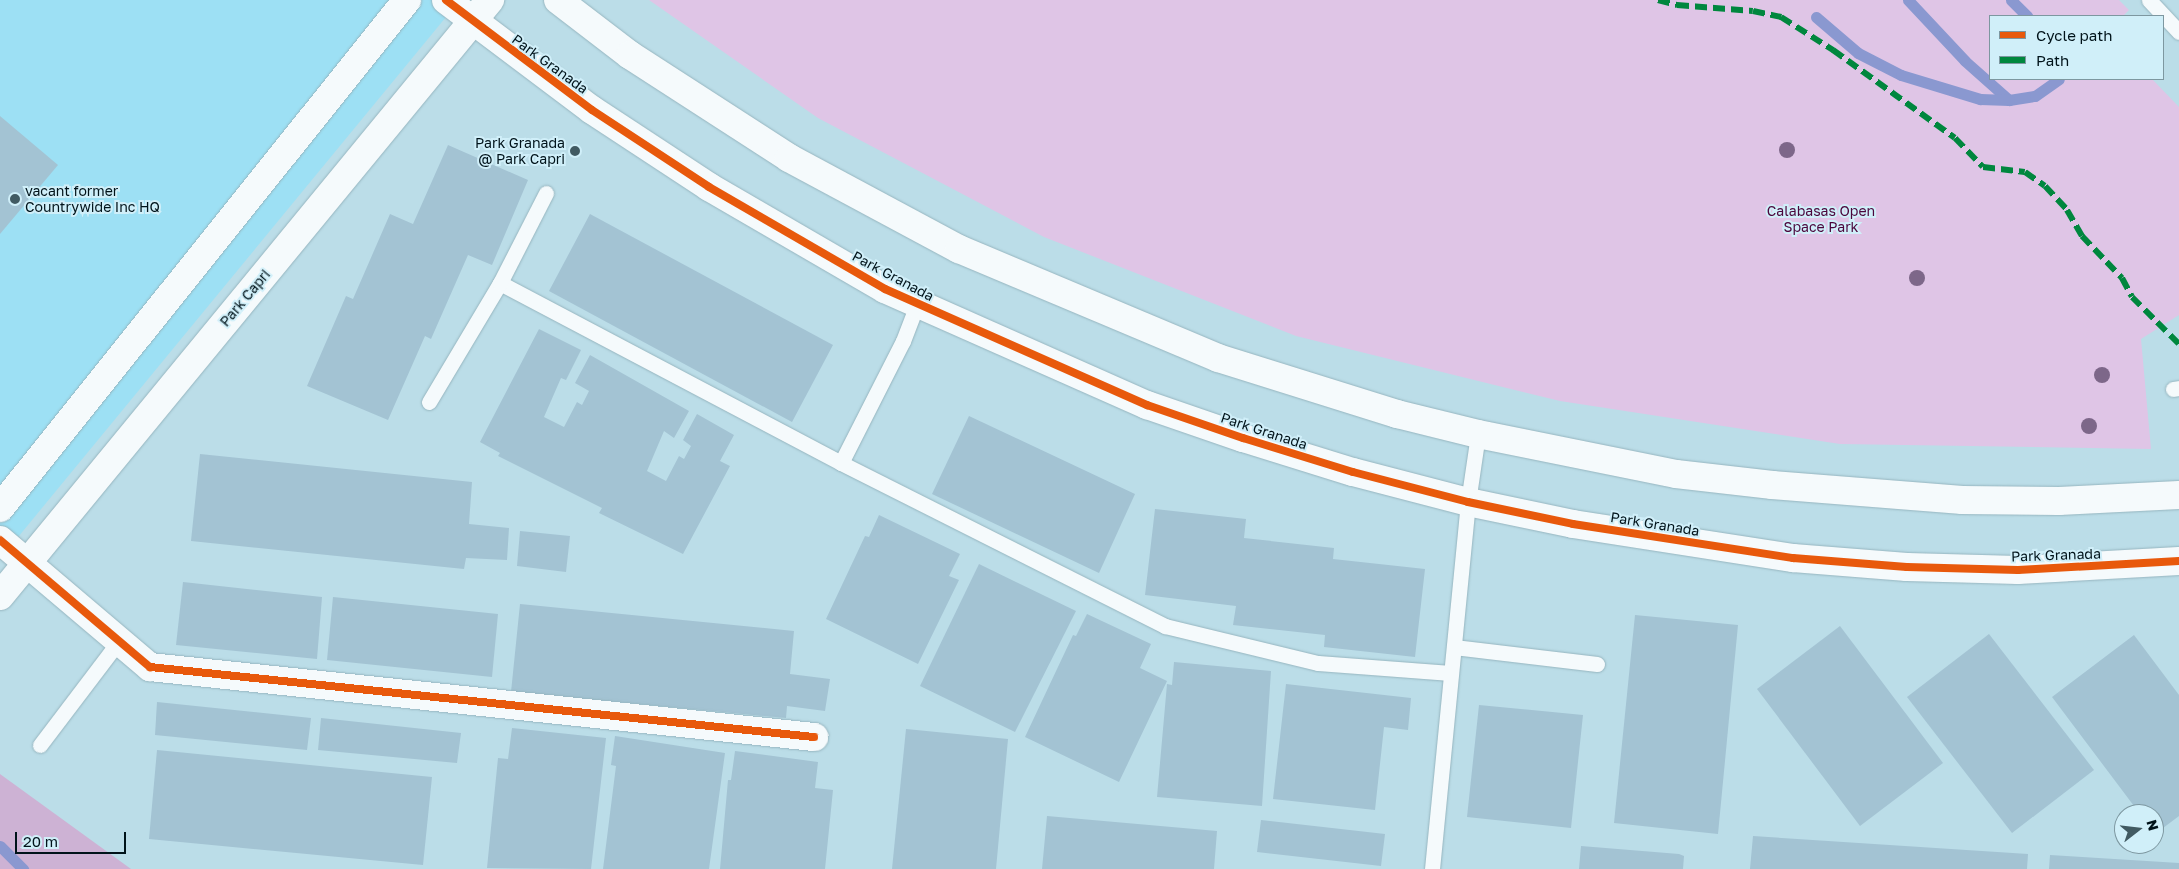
<!DOCTYPE html>
<html>
<head>
<meta charset="utf-8">
<style>
  body { margin:0 }
  #map { position:relative; width:2179px; height:869px; overflow:hidden; background:#bbdde8; font-family:"Golos Text",sans-serif }
  div>[style] { position:absolute }
  [style*='--x'] { left:calc(var(--x)*1px); top:calc(var(--y)*1px); width:calc(var(--w)*1px); rotate:calc(var(--a)*1deg) }
  .built>* { inset:0; background:#9de0f4 }
  .green>* { inset:0; background:#dfc5e6 }
  .forest>* { inset:0; background:#cdb2d4 }
  .stream>* { height:11px; margin:-5.5px; padding:0 5.5px; transform-origin:5.5px; border-radius:5.5px; background:#8a98d0 }
  .building>* { inset:0; background:#a3c3d3 }
  .roads { filter:drop-shadow(0 0 1px #96b5bf) drop-shadow(0 0 1px #96b5bf) }
  .lane>* { height:15px; margin:-7.5px; padding:0 7.5px; transform-origin:7.5px; border-radius:7.5px; background:#f5fafc }
  .street>* { height:28px; margin:-14px; padding:0 14px; transform-origin:14px; border-radius:14px; background:#f5fafc }
  .secondary>* { height:28px; margin:-14px; padding:0 14px; transform-origin:14px; border-radius:14px; background:#f5fafc }
  .quiet>* { height:6px; margin-top:-3px; transform-origin:0; background:repeating-linear-gradient(90deg,#00873e 0 12px,transparent 0 18px) }
  .cycleway>* { height:8px; margin:-4px; padding:0 4px; transform-origin:4px; border-radius:4px; background:#e8590c }
  .trees>* { width:16px; height:16px; margin:-8px; border-radius:50%; background:#7d6789 }
  .dots>* { width:14px; height:14px; translate:-50% -50%; box-sizing:border-box; border:2px solid #d0eff9; border-radius:50% }
  span { translate:-50% -50%; white-space:nowrap; text-align:center; line-height:1.15; -webkit-text-stroke:4px #d0eff9; paint-order:stroke }
  .street-label { font-size:14px; color:#00131a }
  .poi-label { font-size:14px; color:#00131a }
  .right { translate:-100% -50%; text-align:right }
  .left { translate:0 -50%; text-align:left }
  .park-label { font-size:14px; color:#4b063c }
  .legend { position:absolute; left:1989px; top:15px; width:175px; height:65px; box-sizing:border-box; background:#d0eff9; border:1px solid #7d97a0; margin:0; padding:6px 9px; list-style:none; font-size:15px; color:#00131a }
  .legend li { display:flex; align-items:center; gap:10px; height:25px }
  .legend b { width:25px; border:1px solid #7d97a0 }
  .north { position:absolute; left:2114px; top:804px; width:50px; height:50px; box-sizing:border-box; background:#d0eff9; border:1px solid #7d97a0; border-radius:50%; rotate:74deg; font-size:14px; font-weight:700; line-height:20px; text-align:center; color:#00131a }
  .north::after { content:''; display:block; margin:auto; width:18px; height:22px; background:#415a62; clip-path:polygon(50% 0,100% 100%,50% 72%,0 100%) }
  .scale { position:absolute; left:15px; top:832px; width:111px; height:22px; box-sizing:border-box; border:2px solid #00131a; border-top:0; padding-left:6px; font-size:15px; line-height:18px; white-space:nowrap; color:#00131a; -webkit-text-stroke:4px #d0eff9; paint-order:stroke }
</style>
</head>
<body>
<div id="map">
  <div class="built">
    <i style="clip-path:polygon(0 0,460px 0,0 559px)"></i>
  </div>
  <div class="green">
    <i style="clip-path:polygon(649px 0,2119px 0,2129px 10px,2123px 16px,1990px 16px,1990px 79px,2152px 79px,2179px 107px,2179px 315px,2141px 339px,2151px 449px,1840px 444px,1560px 401px,1296px 336px,1044px 237px,818px 118px)"></i>
  </div>
  <div class="forest">
    <i style="clip-path:polygon(0 774px,131px 869px,0 869px)"></i>
  </div>
  <div class="stream">
    <i style="--x:1908;--y:0;--w:83;--a:46.9"></i>
    <i style="--x:1965;--y:61;--w:59;--a:41.6"></i>
    <i style="--x:2009;--y:100;--w:26;--a:-9"></i>
    <i style="--x:2035;--y:96;--w:29;--a:-35"></i>
    <i style="--x:2011;--y:0;--w:23;--a:45"></i>
    <i style="--x:1816;--y:17;--w:55;--a:40.6"></i>
    <i style="--x:1858;--y:53;--w:48;--a:27.1"></i>
    <i style="--x:1901;--y:75;--w:83;--a:16.9"></i>
    <i style="--x:1980;--y:99;--w:29;--a:2"></i>
    <i style="--x:0;--y:846;--w:33;--a:45"></i>
  </div>
  <div class="building">
    <i style="clip-path:polygon(0 116px,58px 165px,0 234px)"></i>
    <i style="clip-path:polygon(448px 145px,528px 180px,492px 265px,468px 255px,431px 339px,425px 336px,388px 420px,307px 386px,346px 296px,353px 299px,390px 214px,413px 224px)"></i>
    <i style="clip-path:polygon(590px 214px,833px 345px,792px 422px,549px 291px)"></i>
    <i style="clip-path:polygon(539px 329px,581px 350px,566px 380px,561px 378px,544px 417px,564px 427px,577px 402px,582px 405px,589px 391px,575px 383px,590px 355px,689px 411px,674px 438px,664px 431px,647px 471px,666px 481px,679px 456px,684px 459px,691px 446px,683px 440px,697px 414px,734px 435px,720px 461px,730px 466px,683px 554px,599px 513px,602px 508px,498px 456px,500px 453px,480px 442px)"></i>
    <i style="clip-path:polygon(969px 416px,1135px 494px,1099px 573px,932px 494px)"></i>
    <i style="clip-path:polygon(200px 454px,472px 482px,469px 524px,509px 528px,507px 560px,466px 558px,464px 569px,191px 541px)"></i>
    <i style="clip-path:polygon(1155px 509px,1246px 519px,1244px 538px,1334px 548px,1333px 559px,1425px 569px,1415px 657px,1324px 647px,1325px 635px,1233px 625px,1236px 606px,1145px 595px)"></i>
    <i style="clip-path:polygon(879px 515px,960px 554px,949px 576px,959px 580px,918px 664px,826px 619px,865px 536px,869px 537px)"></i>
    <i style="clip-path:polygon(520px 531px,570px 536px,566px 572px,517px 566px)"></i>
    <i style="clip-path:polygon(979px 564px,1076px 611px,1015px 732px,920px 686px)"></i>
    <i style="clip-path:polygon(183px 582px,322px 597px,317px 659px,176px 645px)"></i>
    <i style="clip-path:polygon(333px 597px,498px 614px,492px 677px,327px 660px)"></i>
    <i style="clip-path:polygon(520px 604px,794px 631px,790px 674px,830px 679px,825px 711px,787px 706px,786px 718px,511px 692px)"></i>
    <i style="clip-path:polygon(1087px 614px,1151px 644px,1140px 668px,1167px 681px,1119px 782px,1025px 737px,1073px 635px,1076px 636px)"></i>
    <i style="clip-path:polygon(1635px 615px,1738px 625px,1718px 834px,1614px 823px)"></i>
    <i style="clip-path:polygon(1840px 626px,1943px 763px,1860px 826px,1757px 689px)"></i>
    <i style="clip-path:polygon(1989px 634px,2094px 770px,2012px 833px,1907px 697px)"></i>
    <i style="clip-path:polygon(2134px 635px,2179px 695px,2179px 816px,2155px 834px,2154px 814px,2140px 814px,2052px 697px)"></i>
    <i style="clip-path:polygon(1174px 662px,1271px 671px,1262px 806px,1157px 797px,1167px 684px,1172px 685px)"></i>
    <i style="clip-path:polygon(1286px 684px,1411px 698px,1408px 730px,1384px 727px,1375px 810px,1273px 799px)"></i>
    <i style="clip-path:polygon(157px 702px,311px 718px,307px 750px,155px 735px)"></i>
    <i style="clip-path:polygon(1479px 705px,1583px 715px,1571px 828px,1467px 817px)"></i>
    <i style="clip-path:polygon(321px 718px,461px 733px,457px 763px,318px 750px)"></i>
    <i style="clip-path:polygon(512px 728px,606px 738px,591px 869px,487px 868px,498px 758px,508px 759px)"></i>
    <i style="clip-path:polygon(906px 729px,1008px 739px,996px 869px,892px 869px)"></i>
    <i style="clip-path:polygon(615px 736px,725px 753px,709px 869px,603px 869px,616px 766px,611px 765px)"></i>
    <i style="clip-path:polygon(157px 750px,432px 777px,423px 865px,149px 839px)"></i>
    <i style="clip-path:polygon(735px 751px,818px 762px,815px 788px,833px 790px,825px 869px,720px 869px,728px 780px,731px 780px)"></i>
    <i style="clip-path:polygon(1047px 816px,1217px 831px,1214px 869px,1042px 869px)"></i>
    <i style="clip-path:polygon(1261px 820px,1385px 834px,1381px 866px,1257px 852px)"></i>
    <i style="clip-path:polygon(1753px 836px,2028px 854px,2027px 869px,1750px 869px)"></i>
    <i style="clip-path:polygon(1581px 846px,1679px 854px,1684px 856px,1683px 869px,1579px 869px)"></i>
    <i style="clip-path:polygon(2050px 855px,2179px 863px,2179px 869px,2049px 869px)"></i>
  </div>
  <div class="roads">
    <div class="lane">
      <i style="--x:2149;--y:0;--w:44;--a:46.8"></i>
      <i style="--x:500;--y:283;--w:386;--a:27.8"></i>
      <i style="--x:841;--y:463;--w:363;--a:26.7"></i>
      <i style="--x:1165;--y:626;--w:157;--a:13.6"></i>
      <i style="--x:1318;--y:663;--w:133;--a:4.3"></i>
      <i style="--x:2173;--y:389;--w:6;--a:-9"></i>
      <i style="--x:429;--y:402;--w:139;--a:-59.2"></i>
      <i style="--x:500;--y:283;--w:101;--a:-62.9"></i>
      <i style="--x:841;--y:463;--w:137;--a:-63.1"></i>
      <i style="--x:903;--y:341;--w:40;--a:-69"></i>
      <i style="--x:1454;--y:647;--w:144;--a:6.8"></i>
      <i style="--x:40;--y:745;--w:131;--a:-52.8"></i>
      <i style="--x:1432;--y:869;--w:369;--a:-84.4"></i>
      <i style="--x:1468;--y:502;--w:69;--a:-81.6"></i>
    </div>
    <div class="street">
      <i style="--x:0;--y:508;--w:651;--a:-51.3"></i>
      <i style="--x:0;--y:540;--w:197;--a:40.3"></i>
      <i style="--x:150;--y:667;--w:668;--a:6.02"></i>
      <i style="--x:0;--y:596;--w:772;--a:-50.57"></i>
    </div>
    <div class="secondary">
      <i style="--x:446;--y:0;--w:183;--a:37"></i>
      <i style="--x:592;--y:110;--w:140;--a:33.3"></i>
      <i style="--x:709;--y:187;--w:203;--a:30.1"></i>
      <i style="--x:885;--y:289;--w:287;--a:23.9"></i>
      <i style="--x:1147;--y:405;--w:102;--a:19"></i>
      <i style="--x:1243;--y:438;--w:115;--a:17.2"></i>
      <i style="--x:1353;--y:472;--w:119;--a:14.6"></i>
      <i style="--x:1468;--y:502;--w:107;--a:11.8"></i>
      <i style="--x:1573;--y:524;--w:223;--a:8.8"></i>
      <i style="--x:1793;--y:558;--w:114;--a:4.5"></i>
      <i style="--x:1907;--y:567;--w:111;--a:1.5"></i>
      <i style="--x:2018;--y:570;--w:161;--a:-3.2"></i>
      <i style="--x:558;--y:0;--w:91;--a:37.4"></i>
      <i style="--x:630;--y:55;--w:189;--a:32.9"></i>
      <i style="--x:789;--y:158;--w:193;--a:28.2"></i>
      <i style="--x:959;--y:249;--w:281;--a:22.8"></i>
      <i style="--x:1218;--y:358;--w:188;--a:17.4"></i>
      <i style="--x:1397;--y:414;--w:83;--a:13.9"></i>
      <i style="--x:1478;--y:434;--w:202;--a:11.4"></i>
      <i style="--x:1676;--y:474;--w:97;--a:6.5"></i>
      <i style="--x:1772;--y:485;--w:191;--a:4.5"></i>
      <i style="--x:1962;--y:500;--w:97;--a:0.6"></i>
      <i style="--x:2059;--y:501;--w:120;--a:-2.9"></i>
    </div>
  </div>
  <div class="quiet">
    <i style="--x:1658;--y:0;--w:20;--a:15"></i>
    <i style="--x:1677;--y:5;--w:76;--a:4.5"></i>
    <i style="--x:1753;--y:11;--w:29;--a:12"></i>
    <i style="--x:1781;--y:17;--w:62;--a:32.4"></i>
    <i style="--x:1833;--y:50;--w:150;--a:35.8"></i>
    <i style="--x:1955;--y:138;--w:40;--a:46"></i>
    <i style="--x:1983;--y:167;--w:42;--a:6.8"></i>
    <i style="--x:2025;--y:172;--w:24;--a:35"></i>
    <i style="--x:2045;--y:186;--w:33;--a:47"></i>
    <i style="--x:2067;--y:210;--w:30;--a:60"></i>
    <i style="--x:2082;--y:236;--w:58;--a:46.4"></i>
    <i style="--x:2122;--y:278;--w:21;--a:62"></i>
    <i style="--x:2132;--y:297;--w:66;--a:45"></i>
  </div>
  <div class="cycleway">
    <i style="--x:446;--y:0;--w:183;--a:37"></i>
    <i style="--x:592;--y:110;--w:140;--a:33.3"></i>
    <i style="--x:709;--y:187;--w:203;--a:30.1"></i>
    <i style="--x:885;--y:289;--w:287;--a:23.9"></i>
    <i style="--x:1147;--y:405;--w:102;--a:19"></i>
    <i style="--x:1243;--y:438;--w:115;--a:17.2"></i>
    <i style="--x:1353;--y:472;--w:119;--a:14.6"></i>
    <i style="--x:1468;--y:502;--w:107;--a:11.8"></i>
    <i style="--x:1573;--y:524;--w:223;--a:8.8"></i>
    <i style="--x:1793;--y:558;--w:114;--a:4.5"></i>
    <i style="--x:1907;--y:567;--w:111;--a:1.5"></i>
    <i style="--x:2018;--y:570;--w:161;--a:-3.2"></i>
    <i style="--x:0;--y:540;--w:197;--a:40.3"></i>
    <i style="--x:150;--y:667;--w:668;--a:6.02"></i>
  </div>
  <div class="trees">
    <i style="left:1787px;top:150px"></i>
    <i style="left:1917px;top:278px"></i>
    <i style="left:2102px;top:375px"></i>
    <i style="left:2089px;top:426px"></i>
  </div>
  <div class="dots">
    <i style="left:575px;top:151px;background:#415a62"></i>
    <i style="left:15px;top:199px;background:#415a62"></i>
  </div>
  <div class="street-label">
    <span style="left:550px;top:64px;rotate:36deg">Park Granada</span>
    <span style="left:893px;top:276px;rotate:28deg">Park Granada</span>
    <span style="left:245px;top:298px;rotate:-50deg">Park Capri</span>
    <span style="left:1264px;top:431px;rotate:18deg">Park Granada</span>
    <span style="left:1655px;top:524px;rotate:9deg">Park Granada</span>
    <span style="left:2056px;top:555px;rotate:-2deg">Park Granada</span>
  </div>
  <div class="poi-label">
    <span class="right" style="left:565px;top:151px">Park Granada<br>@ Park Capri</span>
    <span class="left" style="left:25px;top:199px">vacant former<br>Countrywide Inc HQ</span>
  </div>
  <div class="park-label">
    <span style="left:1821px;top:219px">Calabasas Open<br>Space Park</span>
  </div>
  <ul class="legend">
  <li><b style="height:6px;background:#e8590c"></b>Cycle path</li>
  <li><b style="height:6px;background:#00873e"></b>Path</li>
  </ul>
  <div class="north">N</div>
  <div class="scale">20 m</div>
</div>
</body>
</html>
